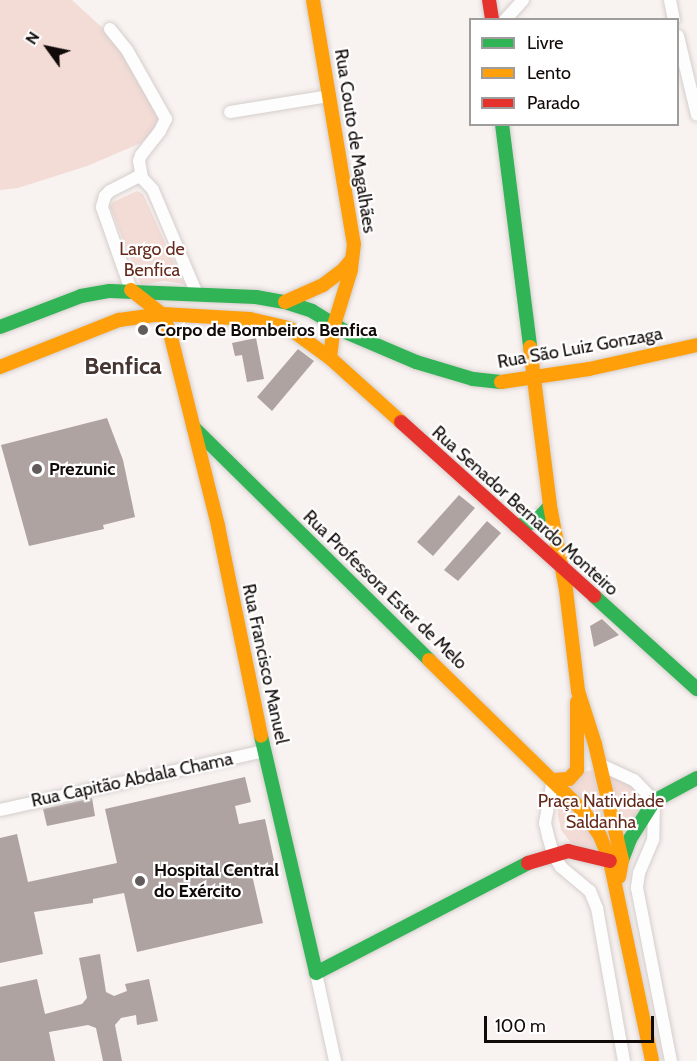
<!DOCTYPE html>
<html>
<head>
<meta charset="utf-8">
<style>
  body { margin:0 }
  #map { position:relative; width:697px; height:1061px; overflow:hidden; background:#f8f2f0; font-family:Cabin,sans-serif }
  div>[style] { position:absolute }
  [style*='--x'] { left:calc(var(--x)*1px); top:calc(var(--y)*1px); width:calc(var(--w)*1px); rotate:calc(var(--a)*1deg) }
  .green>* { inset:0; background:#f3dbd6 }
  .building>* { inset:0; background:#aea3a0 }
  .roads { filter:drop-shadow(0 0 2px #d4cecc) drop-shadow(0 0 2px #d4cecc) }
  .street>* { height:12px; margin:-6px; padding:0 6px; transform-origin:6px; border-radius:6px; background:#fefdfd }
  .fast>* { height:14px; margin:-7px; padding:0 7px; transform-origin:7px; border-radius:7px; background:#30b455 }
  .slow>* { height:14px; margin:-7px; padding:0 7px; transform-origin:7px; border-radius:7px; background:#ff9f0a }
  .jam>* { height:14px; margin:-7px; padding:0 7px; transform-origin:7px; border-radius:7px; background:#e5322d }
  .dots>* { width:16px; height:16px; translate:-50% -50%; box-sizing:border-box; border:3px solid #fff; border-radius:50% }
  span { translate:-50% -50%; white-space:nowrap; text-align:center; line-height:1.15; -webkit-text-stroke:4.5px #fff; paint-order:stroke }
  .street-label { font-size:18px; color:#100a08 }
  .park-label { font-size:18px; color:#63291b }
  .poi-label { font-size:18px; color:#100a08; font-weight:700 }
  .left { translate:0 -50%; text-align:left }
  .district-label { font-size:24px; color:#463632; font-weight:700 }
  .legend { position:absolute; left:469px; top:18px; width:210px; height:108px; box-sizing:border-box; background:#fff; border:2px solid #9f9d9c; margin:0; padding:8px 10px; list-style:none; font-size:18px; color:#100a08 }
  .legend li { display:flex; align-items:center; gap:12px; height:30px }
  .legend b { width:30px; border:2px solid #9f9d9c }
  .north { position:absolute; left:18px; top:18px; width:60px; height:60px; -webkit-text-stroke:4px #fff; paint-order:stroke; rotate:303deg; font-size:16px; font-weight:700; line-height:24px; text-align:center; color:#100a08 }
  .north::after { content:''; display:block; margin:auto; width:21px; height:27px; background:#100a08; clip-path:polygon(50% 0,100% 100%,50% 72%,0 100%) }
  .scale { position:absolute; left:484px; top:1016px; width:170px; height:27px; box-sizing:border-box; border:3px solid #100a08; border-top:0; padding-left:8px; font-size:18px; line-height:21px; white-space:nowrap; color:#100a08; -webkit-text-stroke:4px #fff; paint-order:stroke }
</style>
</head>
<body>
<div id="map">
  <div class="green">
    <i style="clip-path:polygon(0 0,72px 0,118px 42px,133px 61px,158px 119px,154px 130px,141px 143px,87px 166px,18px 188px,0 190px)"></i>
    <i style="clip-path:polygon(137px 191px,143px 194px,184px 284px,164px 281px,141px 285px,110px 207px,113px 202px)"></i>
    <i style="clip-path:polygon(596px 769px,637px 787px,643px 799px,644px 816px,607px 855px,573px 845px,561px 830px,558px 815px,559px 800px,581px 773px)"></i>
  </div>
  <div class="building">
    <i style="clip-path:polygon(256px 338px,264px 379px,247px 382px,242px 355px,235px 356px,232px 343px)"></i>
    <i style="clip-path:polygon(298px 349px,314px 361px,272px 411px,257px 397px)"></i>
    <i style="clip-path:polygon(107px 418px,123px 460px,135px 517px,103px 525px,104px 529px,29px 546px,1px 445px)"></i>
    <i style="clip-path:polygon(459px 495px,475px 508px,433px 556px,417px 542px)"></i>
    <i style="clip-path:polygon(487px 521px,501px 533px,458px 581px,444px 570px)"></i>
    <i style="clip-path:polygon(602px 619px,619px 635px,594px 647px,590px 626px)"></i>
    <i style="clip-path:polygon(245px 777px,251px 802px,235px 806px,239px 824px,265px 819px,276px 870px,252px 875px,263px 923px,137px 952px,124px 893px,93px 899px,93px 903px,34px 912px,43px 954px,0 963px,0 838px,17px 834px,28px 882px,117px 863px,105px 809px)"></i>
    <i style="clip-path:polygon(92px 798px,95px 816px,47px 826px,43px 809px)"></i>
    <i style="clip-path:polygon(100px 954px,106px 992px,114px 996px,127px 991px,125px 984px,149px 979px,158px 1021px,137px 1025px,136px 1015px,121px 1018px,115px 1025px,122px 1061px,103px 1061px,96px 1028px,88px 1025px,49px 1032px,55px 1061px,0 1061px,0 987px,37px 979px,45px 1014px,82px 1004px,87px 998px,79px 958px)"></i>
  </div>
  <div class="roads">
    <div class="street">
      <i style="--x:670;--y:0;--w:20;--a:79"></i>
      <i style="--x:505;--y:20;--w:27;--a:-48"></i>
      <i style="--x:110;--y:29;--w:27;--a:51"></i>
      <i style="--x:127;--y:50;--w:79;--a:60.5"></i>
      <i style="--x:166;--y:119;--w:13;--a:117"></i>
      <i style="--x:160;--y:131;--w:31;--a:128"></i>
      <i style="--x:141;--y:155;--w:6;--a:108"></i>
      <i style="--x:139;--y:161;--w:17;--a:80"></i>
      <i style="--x:678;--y:36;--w:81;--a:76.5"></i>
      <i style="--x:230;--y:112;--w:100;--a:-9.2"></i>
      <i style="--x:131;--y:290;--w:88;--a:-109.3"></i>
      <i style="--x:102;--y:207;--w:11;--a:-75"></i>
      <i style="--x:105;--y:196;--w:7;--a:-45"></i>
      <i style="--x:110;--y:191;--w:30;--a:-27"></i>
      <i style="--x:137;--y:177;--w:5;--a:11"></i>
      <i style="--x:142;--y:178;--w:16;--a:47"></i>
      <i style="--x:153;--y:190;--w:113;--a:67.1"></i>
      <i style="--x:599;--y:764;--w:38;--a:25"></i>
      <i style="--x:634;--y:780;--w:29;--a:46"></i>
      <i style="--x:654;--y:801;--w:39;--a:91"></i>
      <i style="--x:653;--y:840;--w:36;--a:113"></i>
      <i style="--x:639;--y:873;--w:15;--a:98"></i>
      <i style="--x:637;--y:888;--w:176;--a:78.9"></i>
      <i style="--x:553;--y:780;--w:44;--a:100.5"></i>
      <i style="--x:545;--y:823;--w:13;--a:77"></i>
      <i style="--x:548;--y:836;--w:19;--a:74"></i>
      <i style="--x:553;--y:854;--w:15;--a:58"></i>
      <i style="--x:561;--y:867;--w:38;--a:40"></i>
      <i style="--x:590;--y:891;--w:18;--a:68"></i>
      <i style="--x:597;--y:908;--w:155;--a:80"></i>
      <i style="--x:0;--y:810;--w:271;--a:-12.6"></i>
      <i style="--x:316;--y:973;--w:90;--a:77.8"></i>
    </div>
    <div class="fast">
      <i style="--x:502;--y:124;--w:225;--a:82.8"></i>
      <i style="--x:0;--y:327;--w:87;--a:-20.9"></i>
      <i style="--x:81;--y:296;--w:29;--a:-10"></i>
      <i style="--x:110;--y:291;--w:146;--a:2.4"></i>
      <i style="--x:256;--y:297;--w:29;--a:10"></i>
      <i style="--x:285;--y:302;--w:28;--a:18"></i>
      <i style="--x:312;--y:311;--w:42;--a:31.4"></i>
      <i style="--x:348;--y:333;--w:74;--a:23.1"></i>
      <i style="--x:416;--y:362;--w:59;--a:16.6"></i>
      <i style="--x:473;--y:379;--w:28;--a:6"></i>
      <i style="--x:194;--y:428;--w:330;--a:44.6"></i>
      <i style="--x:516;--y:526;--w:19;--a:-12"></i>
      <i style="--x:535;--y:522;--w:22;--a:-47"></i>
      <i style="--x:594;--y:596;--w:139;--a:42.1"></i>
      <i style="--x:261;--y:736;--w:243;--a:76.9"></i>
      <i style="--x:316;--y:973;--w:239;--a:-27.4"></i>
      <i style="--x:622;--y:860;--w:22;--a:-69"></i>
      <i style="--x:630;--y:839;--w:45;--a:-57.7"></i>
      <i style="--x:654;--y:801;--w:49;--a:-28.1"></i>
    </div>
    <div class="slow">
      <i style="--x:313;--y:0;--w:247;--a:80.5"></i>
      <i style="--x:354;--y:244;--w:26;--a:97"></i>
      <i style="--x:351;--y:270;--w:58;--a:107.2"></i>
      <i style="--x:334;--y:325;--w:33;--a:97"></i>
      <i style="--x:131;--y:290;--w:39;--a:38"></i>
      <i style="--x:162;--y:314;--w:21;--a:67"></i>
      <i style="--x:170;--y:333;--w:199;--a:76"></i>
      <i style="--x:218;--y:526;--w:214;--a:78.4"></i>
      <i style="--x:285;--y:302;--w:42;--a:-24.1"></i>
      <i style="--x:323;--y:285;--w:26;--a:-37"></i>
      <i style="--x:344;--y:269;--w:13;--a:-51"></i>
      <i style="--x:530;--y:347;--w:160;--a:82.8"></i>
      <i style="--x:550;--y:506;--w:86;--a:79.2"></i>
      <i style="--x:566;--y:590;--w:102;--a:83.2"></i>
      <i style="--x:578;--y:691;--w:56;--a:72.2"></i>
      <i style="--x:595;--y:744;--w:119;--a:76.9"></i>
      <i style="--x:622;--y:860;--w:17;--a:100"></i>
      <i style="--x:0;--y:367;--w:128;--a:-21.6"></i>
      <i style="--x:119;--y:320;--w:43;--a:-7.9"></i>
      <i style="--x:162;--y:314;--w:88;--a:3.3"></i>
      <i style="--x:250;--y:319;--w:40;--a:13"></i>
      <i style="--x:289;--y:328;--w:51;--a:36.2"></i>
      <i style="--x:330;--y:358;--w:96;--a:42"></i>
      <i style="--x:501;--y:382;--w:89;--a:-8.4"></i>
      <i style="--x:589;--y:369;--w:111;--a:-12.5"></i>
      <i style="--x:429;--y:660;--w:217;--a:44.4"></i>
      <i style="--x:584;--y:812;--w:29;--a:56"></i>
      <i style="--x:600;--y:836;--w:27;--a:68"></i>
      <i style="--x:610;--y:861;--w:204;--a:78.1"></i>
      <i style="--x:553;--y:780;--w:16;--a:-4"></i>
      <i style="--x:569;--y:779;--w:12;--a:-48"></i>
      <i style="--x:577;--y:770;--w:68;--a:-90"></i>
    </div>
    <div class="jam">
      <i style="--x:489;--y:0;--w:20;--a:81"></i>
      <i style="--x:401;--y:422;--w:260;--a:42"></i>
      <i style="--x:528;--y:863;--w:42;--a:-16.7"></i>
      <i style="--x:568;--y:851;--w:43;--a:13.4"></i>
    </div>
  </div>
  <div class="dots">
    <i style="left:143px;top:330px;background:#615b59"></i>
    <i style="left:37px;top:469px;background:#615b59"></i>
    <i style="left:140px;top:881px;background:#615b59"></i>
  </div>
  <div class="street-label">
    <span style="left:355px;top:141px;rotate:81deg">Rua Couto de Magalhães</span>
    <span style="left:580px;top:348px;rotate:-10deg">Rua São Luiz Gonzaga</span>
    <span style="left:525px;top:511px;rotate:42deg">Rua Senador Bernardo Monteiro</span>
    <span style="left:385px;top:590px;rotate:44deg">Rua Professora Ester de Melo</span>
    <span style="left:265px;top:664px;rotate:78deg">Rua Francisco Manuel</span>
    <span style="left:132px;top:780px;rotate:-12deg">Rua Capitão Abdala Chama</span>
  </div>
  <div class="park-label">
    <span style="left:152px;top:260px">Largo de<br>Benfica</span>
    <span style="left:601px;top:812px">Praça Natividade<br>Saldanha</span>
  </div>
  <div class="poi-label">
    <span class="left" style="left:155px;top:330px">Corpo de Bombeiros Benfica</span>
    <span class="left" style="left:49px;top:469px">Prezunic</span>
    <span class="left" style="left:154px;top:881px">Hospital Central<br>do Exército</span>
  </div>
  <div class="district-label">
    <span style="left:123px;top:366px">Benfica</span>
  </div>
  <ul class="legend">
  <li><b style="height:8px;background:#30b455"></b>Livre</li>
  <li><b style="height:8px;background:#ff9f0a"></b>Lento</li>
  <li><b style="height:8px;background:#e5322d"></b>Parado</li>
  </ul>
  <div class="north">N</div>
  <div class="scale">100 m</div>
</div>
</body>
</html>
